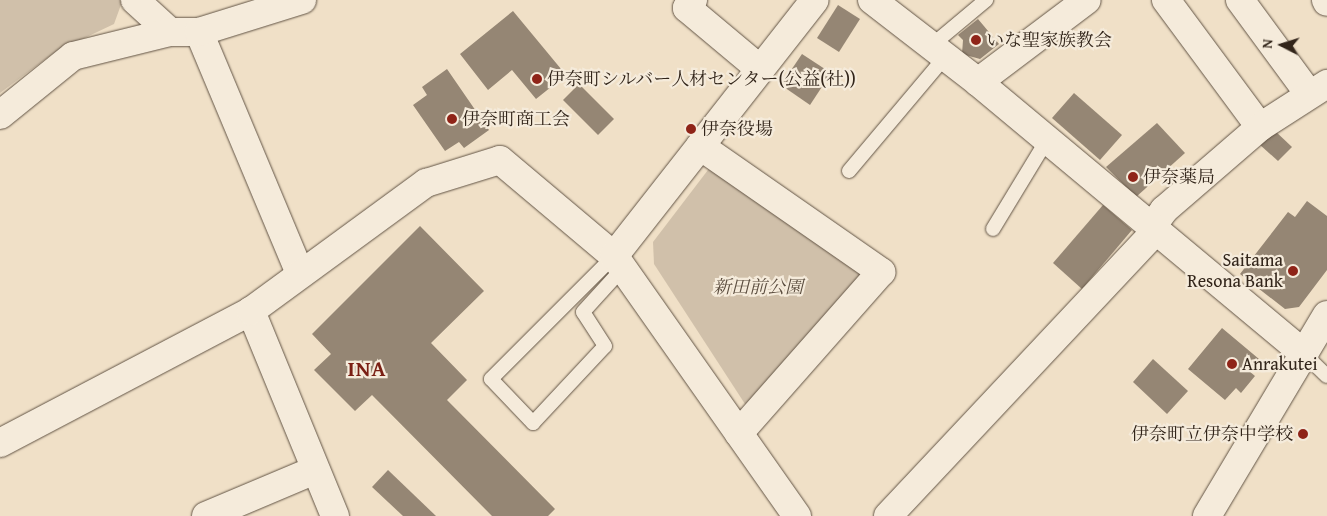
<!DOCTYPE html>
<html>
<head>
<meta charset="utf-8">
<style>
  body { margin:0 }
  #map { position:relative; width:1327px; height:516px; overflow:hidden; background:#f0e0c7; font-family:"Gentium Book Plus","Noto Serif JP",serif }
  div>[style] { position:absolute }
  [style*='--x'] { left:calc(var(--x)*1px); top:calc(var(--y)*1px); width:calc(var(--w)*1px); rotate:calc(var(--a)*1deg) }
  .green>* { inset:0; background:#d0c0aa }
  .building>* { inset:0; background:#958674 }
  .roads { filter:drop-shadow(0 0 1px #625445) drop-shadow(0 0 1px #625445) }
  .service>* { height:14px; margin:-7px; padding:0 7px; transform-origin:7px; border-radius:7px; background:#f5ebdb }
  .minor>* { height:28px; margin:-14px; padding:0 14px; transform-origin:14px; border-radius:14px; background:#f5ebdb }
  .tertiary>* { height:28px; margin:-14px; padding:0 14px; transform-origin:14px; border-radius:14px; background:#f5ebdb }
  .secondary>* { height:28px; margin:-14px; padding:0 14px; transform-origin:14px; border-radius:14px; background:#f5ebdb }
  .dots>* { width:14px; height:14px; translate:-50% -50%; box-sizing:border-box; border:2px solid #f5ebdb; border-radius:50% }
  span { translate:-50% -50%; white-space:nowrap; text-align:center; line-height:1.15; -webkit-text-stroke:4.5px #f5ebdb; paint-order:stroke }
  .poi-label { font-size:18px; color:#32251a }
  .left { translate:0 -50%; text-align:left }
  .right { translate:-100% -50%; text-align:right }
  .park-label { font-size:18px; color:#5a4c3e; font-style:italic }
  .district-label { font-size:22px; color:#7a1f14; font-weight:700; letter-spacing:1px }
  .north { position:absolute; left:1257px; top:20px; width:50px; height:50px; -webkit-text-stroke:4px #f5ebdb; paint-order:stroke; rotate:275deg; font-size:14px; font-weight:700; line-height:20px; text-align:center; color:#32251a }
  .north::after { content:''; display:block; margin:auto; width:18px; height:22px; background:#32251a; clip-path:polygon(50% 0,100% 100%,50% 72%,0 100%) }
</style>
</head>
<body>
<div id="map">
  <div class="green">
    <i style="clip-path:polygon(0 0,120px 0,122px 2px,114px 24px,55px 52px,0 93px)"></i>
    <i style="clip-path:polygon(711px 166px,864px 271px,754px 404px,745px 404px,654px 264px,653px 242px)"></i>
  </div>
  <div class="building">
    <i style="clip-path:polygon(838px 5px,860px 19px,839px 52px,817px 38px)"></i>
    <i style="clip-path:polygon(513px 11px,566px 75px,536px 99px,512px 70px,488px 90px,460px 54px)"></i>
    <i style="clip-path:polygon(978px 19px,999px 44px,980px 59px,962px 54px,963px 40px,958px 35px)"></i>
    <i style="clip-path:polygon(802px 54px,831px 73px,810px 105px,781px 85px)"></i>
    <i style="clip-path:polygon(447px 69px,489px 130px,464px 148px,459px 142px,445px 151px,413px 105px,427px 95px,422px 87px)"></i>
    <i style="clip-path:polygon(579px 84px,614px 119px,598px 135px,563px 100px)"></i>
    <i style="clip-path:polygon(1074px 93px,1122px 135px,1100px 160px,1052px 118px)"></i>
    <i style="clip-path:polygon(1157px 123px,1185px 153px,1136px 197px,1106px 167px)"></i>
    <i style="clip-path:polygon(1273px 129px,1292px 147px,1278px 161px,1259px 144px)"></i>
    <i style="clip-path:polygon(1307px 201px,1327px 216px,1327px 270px,1299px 307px,1285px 309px,1240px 274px,1288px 212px,1295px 217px)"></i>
    <i style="clip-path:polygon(1103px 205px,1132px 230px,1082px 289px,1053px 263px)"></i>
    <i style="clip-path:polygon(420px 226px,484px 291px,431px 343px,467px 380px,447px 400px,555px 509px,548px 516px,492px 516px,372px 395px,355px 411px,314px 370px,331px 354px,312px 334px)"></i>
    <i style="clip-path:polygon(1222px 328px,1259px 359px,1249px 371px,1255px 376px,1241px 393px,1236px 388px,1225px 400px,1188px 369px)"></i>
    <i style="clip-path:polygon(1153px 359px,1188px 391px,1167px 414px,1133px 382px)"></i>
    <i style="clip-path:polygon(388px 470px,436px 516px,403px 516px,372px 487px)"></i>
  </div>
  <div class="roads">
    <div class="service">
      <i style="--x:931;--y:46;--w:72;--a:-39.9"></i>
      <i style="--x:849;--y:171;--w:149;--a:-49.9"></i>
      <i style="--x:993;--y:229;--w:104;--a:-58.8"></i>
      <i style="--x:614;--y:256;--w:174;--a:135"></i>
      <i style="--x:491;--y:379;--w:61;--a:46.3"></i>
      <i style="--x:533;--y:423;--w:105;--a:-46.9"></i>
      <i style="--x:605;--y:346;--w:40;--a:-122.9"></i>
      <i style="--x:583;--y:312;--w:59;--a:-47.7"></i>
      <i style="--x:1303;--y:353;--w:33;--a:44"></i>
    </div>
    <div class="minor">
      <i style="--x:135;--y:0;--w:47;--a:42.4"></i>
      <i style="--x:693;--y:0;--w:10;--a:127"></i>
      <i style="--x:687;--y:8;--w:95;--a:39.9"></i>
      <i style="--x:1166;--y:0;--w:158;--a:53.5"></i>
      <i style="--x:1240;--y:0;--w:117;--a:53.7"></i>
      <i style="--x:1326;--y:0;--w:2;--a:63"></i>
      <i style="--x:199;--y:32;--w:261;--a:67.3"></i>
      <i style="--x:978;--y:82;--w:136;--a:-37"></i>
      <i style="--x:700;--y:146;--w:221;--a:34.8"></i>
      <i style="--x:881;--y:272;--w:215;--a:131.4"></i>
      <i style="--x:1151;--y:228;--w:22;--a:-54"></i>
      <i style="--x:1164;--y:210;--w:127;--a:-40.8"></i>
      <i style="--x:1260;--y:127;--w:80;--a:-32.7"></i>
      <i style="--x:0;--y:443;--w:284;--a:-27.7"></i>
      <i style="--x:206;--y:516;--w:118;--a:-22.9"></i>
      <i style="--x:335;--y:516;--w:222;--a:-112.3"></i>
      <i style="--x:251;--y:311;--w:217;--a:-36.2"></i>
      <i style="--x:426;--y:183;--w:77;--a:-17.3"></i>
      <i style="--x:500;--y:160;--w:149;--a:40.1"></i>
      <i style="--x:888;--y:516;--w:391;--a:-46.8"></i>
    </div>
    <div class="tertiary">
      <i style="--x:872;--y:0;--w:134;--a:37.7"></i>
      <i style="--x:978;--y:82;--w:423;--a:39.8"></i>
      <i style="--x:0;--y:115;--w:94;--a:-38.9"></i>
      <i style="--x:73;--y:56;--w:100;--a:-13.9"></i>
      <i style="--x:170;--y:32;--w:29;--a:0"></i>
      <i style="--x:199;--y:32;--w:108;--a:-17.3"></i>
      <i style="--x:797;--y:516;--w:318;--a:-125.1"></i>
      <i style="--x:614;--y:256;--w:325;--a:-51.9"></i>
    </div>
    <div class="secondary">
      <i style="--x:1207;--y:516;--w:234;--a:-59.2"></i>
    </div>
  </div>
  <div class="dots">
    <i style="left:976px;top:40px;background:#8f2418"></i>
    <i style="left:537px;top:79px;background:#8f2418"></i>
    <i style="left:452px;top:119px;background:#8f2418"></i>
    <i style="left:691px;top:129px;background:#8f2418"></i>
    <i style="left:1133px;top:177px;background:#8f2418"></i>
    <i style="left:1293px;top:271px;background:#8f2418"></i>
    <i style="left:1232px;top:364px;background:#8f2418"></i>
    <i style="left:1303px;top:434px;background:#8f2418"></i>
  </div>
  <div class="poi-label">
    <span class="left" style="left:986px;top:40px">いな聖家族教会</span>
    <span class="left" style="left:547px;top:79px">伊奈町シルバー人材センター(公益(社))</span>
    <span class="left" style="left:462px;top:119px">伊奈町商工会</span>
    <span class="left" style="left:701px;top:129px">伊奈役場</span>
    <span class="left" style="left:1143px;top:177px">伊奈薬局</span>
    <span class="right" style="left:1283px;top:271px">Saitama<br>Resona Bank</span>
    <span class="left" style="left:1242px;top:364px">Anrakutei</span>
    <span class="right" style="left:1293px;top:434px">伊奈町立伊奈中学校</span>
  </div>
  <div class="park-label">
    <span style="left:758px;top:287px">新田前公園</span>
  </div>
  <div class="district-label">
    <span style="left:367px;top:369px">INA</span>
  </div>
  <div class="north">N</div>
</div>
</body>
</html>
